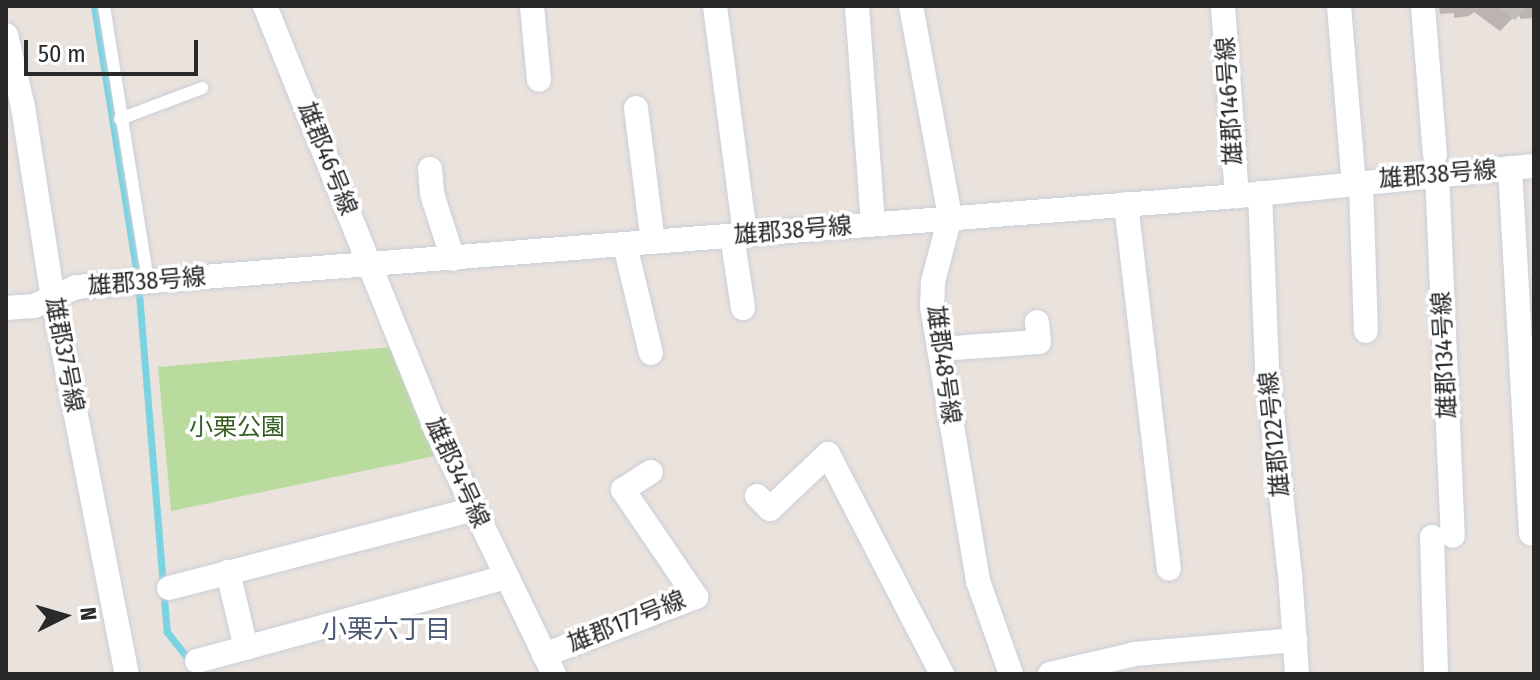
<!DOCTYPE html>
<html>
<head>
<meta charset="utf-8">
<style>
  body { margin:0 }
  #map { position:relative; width:1540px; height:680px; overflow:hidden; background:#eae2dc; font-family:"Fira Sans Condensed","Noto Sans JP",sans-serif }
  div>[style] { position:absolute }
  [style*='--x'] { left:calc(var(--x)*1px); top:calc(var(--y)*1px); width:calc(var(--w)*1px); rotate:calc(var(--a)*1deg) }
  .green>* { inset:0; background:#badb9e }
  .shadow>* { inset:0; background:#0003 }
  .stream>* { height:7px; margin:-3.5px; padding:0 3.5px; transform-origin:3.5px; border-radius:3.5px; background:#79d3e1 }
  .building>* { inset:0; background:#c2bcb8 }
  .roads { filter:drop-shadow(0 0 2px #cacfd9) drop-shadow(0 0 2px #cacfd9) }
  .lane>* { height:12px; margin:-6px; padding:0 6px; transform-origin:6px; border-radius:6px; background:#fff }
  .street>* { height:24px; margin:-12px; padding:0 12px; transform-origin:12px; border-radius:12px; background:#fff }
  span { translate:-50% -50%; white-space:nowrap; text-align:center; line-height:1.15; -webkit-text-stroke:7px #fff; paint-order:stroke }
  .street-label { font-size:24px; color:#292929 }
  .park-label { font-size:24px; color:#355e21 }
  .neighbourhood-label { font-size:26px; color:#4e5a74 }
  .frame { position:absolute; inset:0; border:8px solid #292929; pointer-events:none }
  .north { position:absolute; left:24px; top:576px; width:80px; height:80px; -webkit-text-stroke:6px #fff; paint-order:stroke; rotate:85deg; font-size:22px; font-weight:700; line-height:32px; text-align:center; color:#292929 }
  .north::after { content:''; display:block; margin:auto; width:28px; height:36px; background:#292929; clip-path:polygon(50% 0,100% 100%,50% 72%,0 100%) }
  .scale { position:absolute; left:24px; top:40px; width:174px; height:36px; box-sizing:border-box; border:4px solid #292929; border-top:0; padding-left:10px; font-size:24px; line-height:28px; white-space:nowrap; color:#292929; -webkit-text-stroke:6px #fff; paint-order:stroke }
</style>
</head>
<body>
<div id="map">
  <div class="green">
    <i style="clip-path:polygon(391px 347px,435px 456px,171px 511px,158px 367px)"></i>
  </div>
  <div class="shadow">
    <i style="clip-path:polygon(1439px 6px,1534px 6px,1534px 18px,1520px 19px,1519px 12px,1500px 31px,1474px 12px,1469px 16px,1454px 18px,1454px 13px,1440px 14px)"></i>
  </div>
  <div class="stream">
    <i style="--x:94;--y:6;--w:271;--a:80.9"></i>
    <i style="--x:139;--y:294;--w:339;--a:85.3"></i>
    <i style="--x:167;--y:632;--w:53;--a:51.8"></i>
  </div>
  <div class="building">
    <i style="clip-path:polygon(1496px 6px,1527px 6px,1515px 20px)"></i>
  </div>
  <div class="roads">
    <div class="lane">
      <i style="--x:104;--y:6;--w:279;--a:80.9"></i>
      <i style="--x:120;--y:119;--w:88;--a:-20.7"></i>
    </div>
    <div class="street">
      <i style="--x:265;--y:6;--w:454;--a:68"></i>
      <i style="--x:435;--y:427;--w:274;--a:64.3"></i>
      <i style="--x:532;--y:6;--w:74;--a:84.6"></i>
      <i style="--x:715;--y:6;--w:231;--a:82.5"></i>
      <i style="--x:857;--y:6;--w:219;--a:85.8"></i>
      <i style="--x:911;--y:6;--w:215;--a:79.5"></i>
      <i style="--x:950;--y:217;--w:67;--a:104.7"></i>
      <i style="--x:933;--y:282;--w:24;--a:92"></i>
      <i style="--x:932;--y:306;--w:279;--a:80.5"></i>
      <i style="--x:978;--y:581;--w:99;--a:70.5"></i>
      <i style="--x:1223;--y:6;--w:191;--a:85.8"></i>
      <i style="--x:1339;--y:6;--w:178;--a:85.2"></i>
      <i style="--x:1423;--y:6;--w:149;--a:85.4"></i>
      <i style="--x:6;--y:35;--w:74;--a:76.7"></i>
      <i style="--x:23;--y:107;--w:193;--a:81.1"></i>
      <i style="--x:53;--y:298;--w:383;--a:78.9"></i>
      <i style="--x:636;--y:108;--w:135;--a:82.8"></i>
      <i style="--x:1510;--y:168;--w:366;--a:86.7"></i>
      <i style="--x:430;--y:169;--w:25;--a:85"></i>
      <i style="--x:432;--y:194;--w:68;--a:72.1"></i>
      <i style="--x:1437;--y:174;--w:362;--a:87.5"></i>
      <i style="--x:1361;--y:183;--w:148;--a:88.1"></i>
      <i style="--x:1260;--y:193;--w:174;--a:87.7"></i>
      <i style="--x:1267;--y:367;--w:208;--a:83.7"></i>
      <i style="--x:1290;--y:574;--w:100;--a:86"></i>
      <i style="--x:1126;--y:204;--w:367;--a:83.3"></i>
      <i style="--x:732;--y:236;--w:73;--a:81.3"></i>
      <i style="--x:625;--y:245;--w:111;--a:76.5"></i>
      <i style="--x:6;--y:308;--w:28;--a:-4"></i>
      <i style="--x:34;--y:306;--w:46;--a:-24.3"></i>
      <i style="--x:76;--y:287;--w:1165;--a:-4.48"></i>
      <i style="--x:1237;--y:196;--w:299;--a:-5.8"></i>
      <i style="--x:939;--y:349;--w:100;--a:-4"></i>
      <i style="--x:1039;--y:342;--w:20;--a:-96"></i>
      <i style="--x:757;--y:496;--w:18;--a:45"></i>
      <i style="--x:770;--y:509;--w:80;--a:-43.5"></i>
      <i style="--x:828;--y:454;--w:248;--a:62.6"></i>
      <i style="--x:1432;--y:537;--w:137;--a:88.3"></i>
      <i style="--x:228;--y:572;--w:78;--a:76.7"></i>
      <i style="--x:169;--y:588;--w:315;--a:-14.5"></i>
      <i style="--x:544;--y:655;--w:163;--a:-20.9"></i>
      <i style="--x:696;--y:597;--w:130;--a:-124.3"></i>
      <i style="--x:623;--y:490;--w:33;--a:-33"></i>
      <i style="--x:197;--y:661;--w:320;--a:-15.2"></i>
      <i style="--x:1050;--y:674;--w:87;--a:-13.2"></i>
      <i style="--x:1135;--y:654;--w:161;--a:-5"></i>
    </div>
  </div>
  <div class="street-label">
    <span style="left:1230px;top:101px;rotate:-94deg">雄郡146号線</span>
    <span style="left:327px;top:159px;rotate:68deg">雄郡46号線</span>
    <span style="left:1438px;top:175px;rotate:-5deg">雄郡38号線</span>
    <span style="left:793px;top:231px;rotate:-5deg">雄郡38号線</span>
    <span style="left:147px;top:282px;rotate:-5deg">雄郡38号線</span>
    <span style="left:64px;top:355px;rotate:79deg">雄郡37号線</span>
    <span style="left:1445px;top:355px;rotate:-93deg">雄郡134号線</span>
    <span style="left:943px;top:365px;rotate:82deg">雄郡48号線</span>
    <span style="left:1275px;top:434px;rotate:-96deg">雄郡122号線</span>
    <span style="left:457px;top:473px;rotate:65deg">雄郡34号線</span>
    <span style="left:627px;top:622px;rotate:-22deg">雄郡177号線</span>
  </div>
  <div class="park-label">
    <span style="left:237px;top:428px">小栗公園</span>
  </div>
  <div class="neighbourhood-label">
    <span style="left:386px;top:630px">小栗六丁目</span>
  </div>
  <div class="frame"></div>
  <div class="north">N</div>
  <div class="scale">50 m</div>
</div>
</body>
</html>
